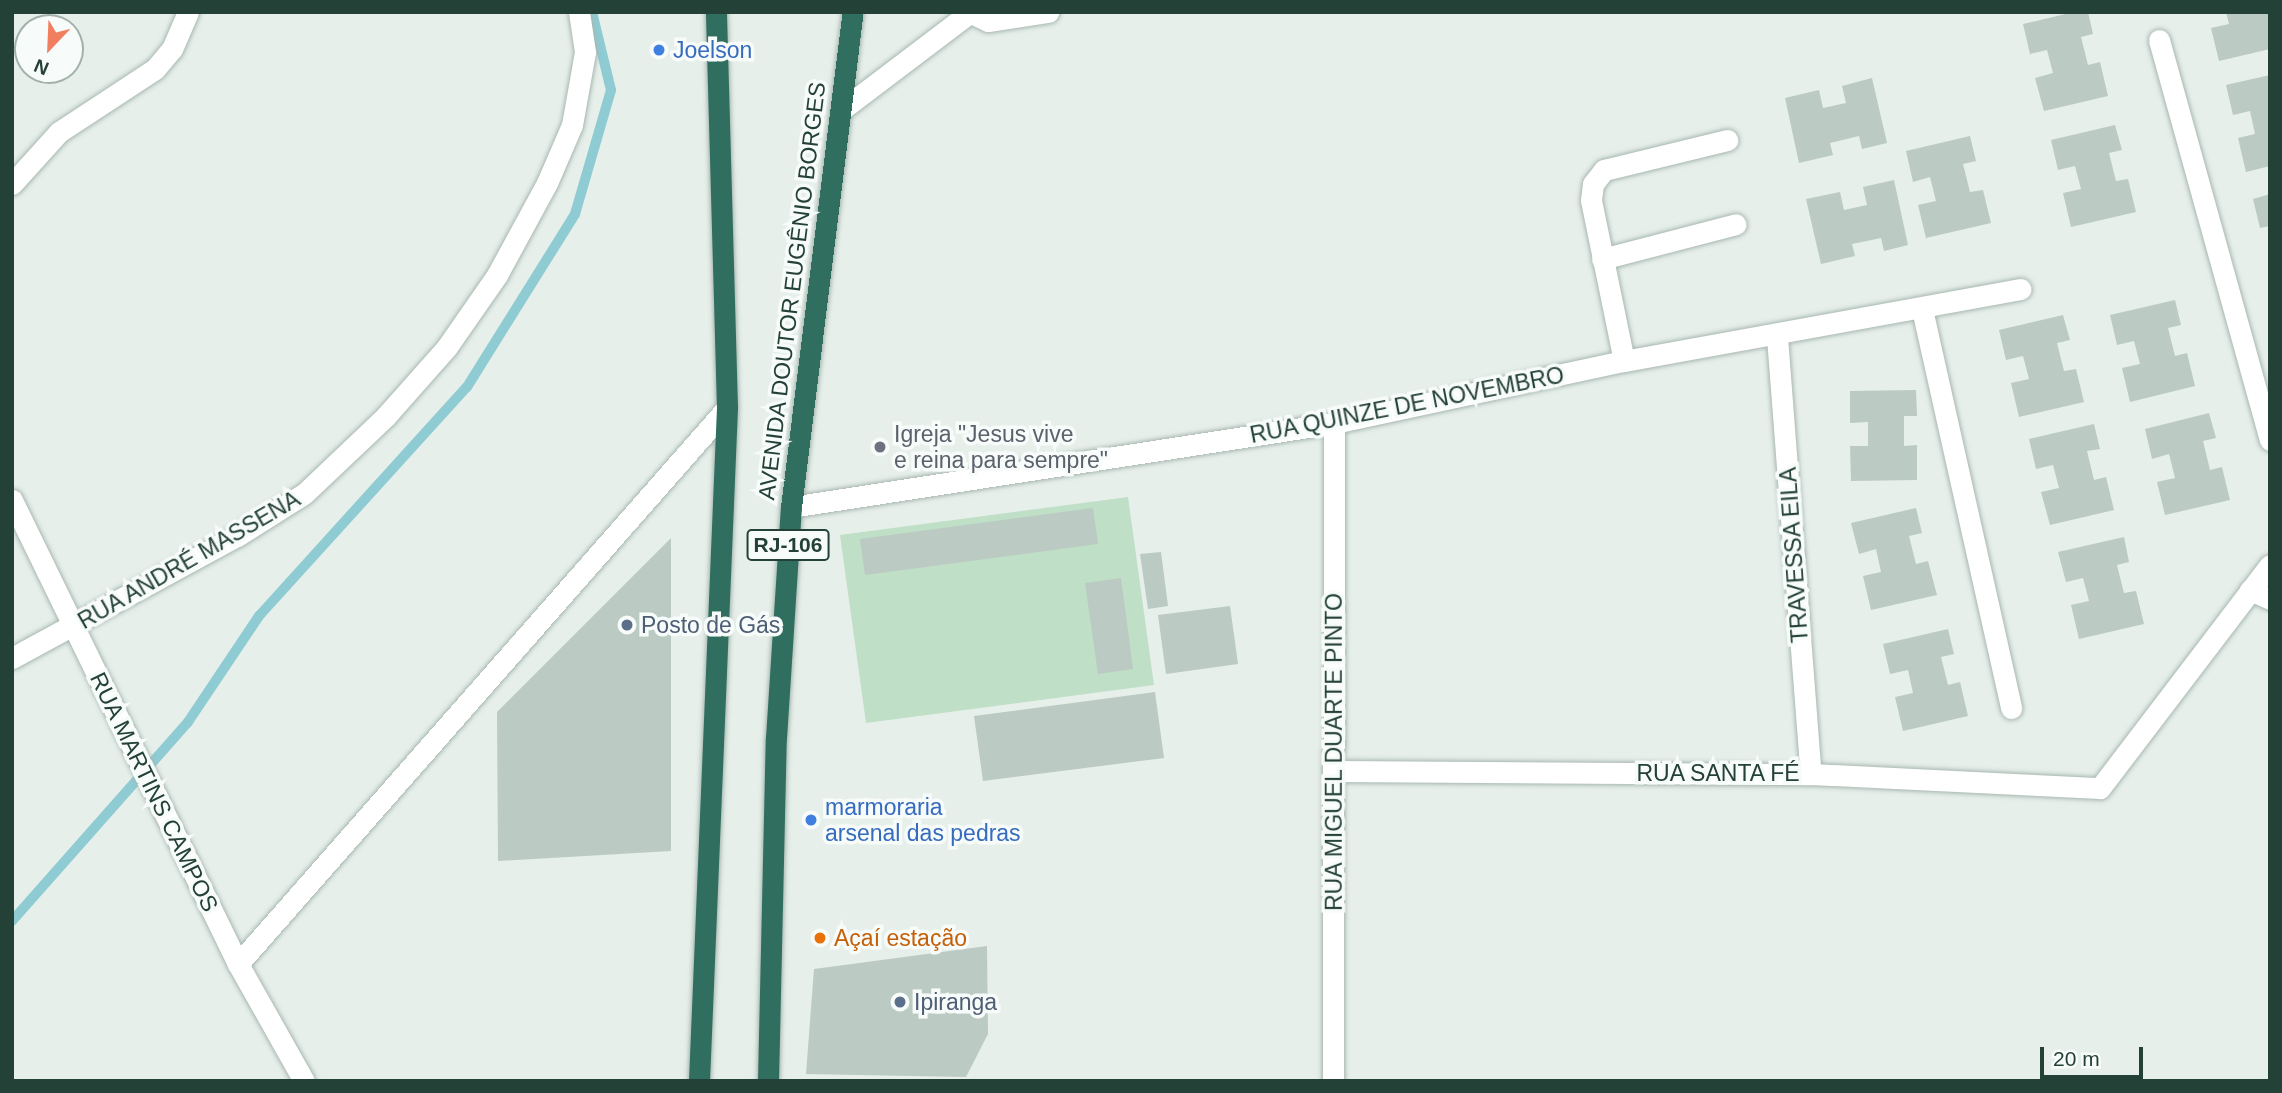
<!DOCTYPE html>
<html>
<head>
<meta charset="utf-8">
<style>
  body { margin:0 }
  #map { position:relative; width:2282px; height:1093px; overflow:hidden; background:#e6efea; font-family:Arial,sans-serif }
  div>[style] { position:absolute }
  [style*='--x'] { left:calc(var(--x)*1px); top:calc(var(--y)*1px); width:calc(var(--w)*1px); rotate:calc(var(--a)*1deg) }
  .green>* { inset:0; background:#bfdfc6 }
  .stream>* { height:10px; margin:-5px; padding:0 5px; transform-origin:5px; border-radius:5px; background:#8ecbd3 }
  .building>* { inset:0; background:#bbcac3 }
  .roads { filter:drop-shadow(0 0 2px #a8b7b1) drop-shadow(0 0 2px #a8b7b1) }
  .minor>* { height:21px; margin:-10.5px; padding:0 10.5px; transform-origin:10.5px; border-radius:10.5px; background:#fff }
  .highway>* { height:21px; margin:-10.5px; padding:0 10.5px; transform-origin:10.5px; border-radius:10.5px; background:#306e5f }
  .dots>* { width:19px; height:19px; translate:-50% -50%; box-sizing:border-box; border:4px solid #f7fbf9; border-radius:50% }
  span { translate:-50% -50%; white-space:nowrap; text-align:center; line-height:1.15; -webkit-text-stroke:7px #f7fbf9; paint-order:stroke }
  .shield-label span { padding:2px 5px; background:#f7fbf9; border:2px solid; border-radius:5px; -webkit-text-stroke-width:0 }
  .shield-label { font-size:21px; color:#244138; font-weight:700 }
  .shop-label { font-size:23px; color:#366cbe }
  .left { translate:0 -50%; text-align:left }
  .street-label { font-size:23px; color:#244138 }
  .worship-label { font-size:23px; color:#5b616d }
  .service-label { font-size:23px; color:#4e5e75 }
  .food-label { font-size:23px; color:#c56008 }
  .frame { position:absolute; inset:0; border:14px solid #244138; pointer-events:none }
  .north { position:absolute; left:14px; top:14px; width:70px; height:70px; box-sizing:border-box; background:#f7fbf9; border:2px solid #a3b1ac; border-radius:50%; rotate:203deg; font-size:19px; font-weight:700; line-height:28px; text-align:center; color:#244138 }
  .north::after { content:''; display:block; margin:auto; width:24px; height:32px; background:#f27e60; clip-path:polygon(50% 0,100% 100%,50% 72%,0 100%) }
  .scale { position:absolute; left:2040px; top:1047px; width:103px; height:32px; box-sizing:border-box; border:4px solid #244138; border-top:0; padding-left:9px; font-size:21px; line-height:24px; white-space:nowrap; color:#244138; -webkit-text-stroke:5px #f7fbf9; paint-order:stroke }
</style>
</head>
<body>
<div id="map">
  <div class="green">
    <i style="clip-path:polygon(1128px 497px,1154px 685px,866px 723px,840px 535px)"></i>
  </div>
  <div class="stream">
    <i style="--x:12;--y:921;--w:266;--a:-48.5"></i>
    <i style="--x:188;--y:722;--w:128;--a:-56.2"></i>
    <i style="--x:259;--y:616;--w:309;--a:-47.8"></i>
    <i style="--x:467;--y:387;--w:204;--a:-58"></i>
    <i style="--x:575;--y:214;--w:129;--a:-73.8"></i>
    <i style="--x:611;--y:90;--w:80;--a:-103.7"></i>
  </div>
  <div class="building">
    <i style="clip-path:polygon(2074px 12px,2088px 12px,2093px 34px,2081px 37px,2088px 65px,2100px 62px,2108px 96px,2044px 111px,2035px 78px,2053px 73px,2047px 50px,2030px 54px,2023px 24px)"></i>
    <i style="clip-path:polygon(2226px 12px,2270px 14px,2270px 49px,2219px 61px,2211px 28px,2229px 24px)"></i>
    <i style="clip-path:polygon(2270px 75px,2270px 166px,2246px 172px,2238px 138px,2255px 134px,2250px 111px,2233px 115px,2226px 85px)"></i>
    <i style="clip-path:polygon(1872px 78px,1887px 143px,1862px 149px,1859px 136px,1830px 143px,1833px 155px,1799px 163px,1785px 98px,1819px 90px,1823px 108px,1846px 103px,1842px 86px)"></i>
    <i style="clip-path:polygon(2115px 125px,2122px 150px,2109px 153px,2116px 181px,2128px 179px,2136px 212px,2071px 227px,2063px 193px,2081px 189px,2075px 166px,2058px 170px,2051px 140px)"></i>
    <i style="clip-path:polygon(1970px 136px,1976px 161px,1963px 164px,1970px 192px,1983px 190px,1991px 223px,1926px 238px,1918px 205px,1936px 201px,1930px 177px,1913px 182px,1906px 151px)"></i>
    <i style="clip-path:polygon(1894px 180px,1908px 245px,1884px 251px,1881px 238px,1852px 244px,1855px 256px,1821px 264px,1806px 199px,1840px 192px,1844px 210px,1867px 205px,1863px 187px)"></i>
    <i style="clip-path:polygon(2270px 194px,2270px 226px,2260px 228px,2253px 199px)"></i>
    <i style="clip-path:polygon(2175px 300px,2181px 325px,2168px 328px,2175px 356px,2187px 353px,2195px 386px,2130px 402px,2122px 368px,2140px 364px,2134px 341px,2117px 345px,2110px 315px)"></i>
    <i style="clip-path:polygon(2063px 315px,2070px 340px,2057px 343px,2064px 371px,2076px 369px,2084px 402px,2019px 417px,2011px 383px,2029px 379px,2023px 356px,2006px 360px,1999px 330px)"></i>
    <i style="clip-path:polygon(1916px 390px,1917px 416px,1904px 416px,1904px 446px,1917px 445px,1917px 480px,1851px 481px,1850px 446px,1868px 446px,1868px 422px,1850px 423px,1850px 391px)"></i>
    <i style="clip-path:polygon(2209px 413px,2216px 438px,2203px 441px,2210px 470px,2222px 467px,2230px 500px,2165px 515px,2157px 482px,2175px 478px,2169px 454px,2152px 459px,2145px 429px)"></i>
    <i style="clip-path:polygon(2094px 424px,2100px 449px,2087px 451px,2094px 480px,2106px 477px,2114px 510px,2050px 525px,2041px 492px,2059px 488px,2053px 465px,2036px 469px,2029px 439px)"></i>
    <i style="clip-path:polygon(1093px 508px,1098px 544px,865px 575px,860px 539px)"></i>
    <i style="clip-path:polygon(1916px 508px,1922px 533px,1909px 536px,1916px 564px,1928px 561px,1937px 595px,1871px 610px,1863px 576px,1881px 572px,1876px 549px,1859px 554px,1851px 523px)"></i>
    <i style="clip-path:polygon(2124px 537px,2129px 562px,2117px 565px,2124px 593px,2136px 591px,2144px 624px,2079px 639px,2071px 605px,2089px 601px,2083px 578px,2066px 582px,2058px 552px)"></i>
    <i style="clip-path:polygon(671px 538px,671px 851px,498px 861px,497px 712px)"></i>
    <i style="clip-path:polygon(1161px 552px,1168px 606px,1148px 609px,1140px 554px)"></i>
    <i style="clip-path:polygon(1121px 578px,1133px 669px,1098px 674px,1085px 583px)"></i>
    <i style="clip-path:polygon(1230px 606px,1238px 664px,1166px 674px,1158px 615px)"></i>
    <i style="clip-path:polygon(1948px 629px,1954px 654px,1941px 657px,1948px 685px,1960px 682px,1968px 716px,1903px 731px,1895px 697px,1913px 693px,1908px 670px,1890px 674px,1883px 644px)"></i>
    <i style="clip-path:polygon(1155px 692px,1164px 758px,983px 781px,974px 716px)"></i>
    <i style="clip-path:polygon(987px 946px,988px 1034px,966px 1077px,806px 1074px,814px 969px)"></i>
  </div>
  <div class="roads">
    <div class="minor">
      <i style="--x:969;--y:12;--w:21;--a:25"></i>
      <i style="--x:988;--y:21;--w:61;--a:-8.5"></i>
      <i style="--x:2159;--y:40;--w:415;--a:74.5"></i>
      <i style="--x:840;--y:111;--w:162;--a:-37.2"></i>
      <i style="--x:12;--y:184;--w:70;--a:-47.9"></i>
      <i style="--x:59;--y:132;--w:115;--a:-33.3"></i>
      <i style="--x:155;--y:69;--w:26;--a:-50"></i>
      <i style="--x:172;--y:49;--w:40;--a:-66.6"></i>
      <i style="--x:1602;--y:259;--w:138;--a:-14.6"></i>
      <i style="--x:1922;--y:309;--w:409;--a:77.4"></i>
      <i style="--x:1777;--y:337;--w:438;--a:85.6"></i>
      <i style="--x:1624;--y:361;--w:164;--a:-101.6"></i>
      <i style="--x:1591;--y:200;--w:16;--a:-83"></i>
      <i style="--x:1593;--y:184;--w:18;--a:-52"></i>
      <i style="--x:1604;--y:170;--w:127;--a:-13.7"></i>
      <i style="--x:12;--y:500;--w:516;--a:64.03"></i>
      <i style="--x:238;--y:964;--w:134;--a:60.6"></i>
      <i style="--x:791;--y:507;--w:549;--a:-8.79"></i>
      <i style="--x:1334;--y:423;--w:297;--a:-12.1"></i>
      <i style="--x:1624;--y:361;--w:403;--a:-10.3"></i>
      <i style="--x:2250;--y:590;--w:22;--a:24"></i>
      <i style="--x:12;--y:658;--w:256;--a:-28.5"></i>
      <i style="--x:237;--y:536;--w:80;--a:-32.3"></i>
      <i style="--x:305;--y:493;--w:112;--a:-43.5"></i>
      <i style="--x:386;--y:416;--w:92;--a:-48.5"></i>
      <i style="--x:447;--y:347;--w:88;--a:-55.2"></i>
      <i style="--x:497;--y:275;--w:105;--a:-61.5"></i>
      <i style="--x:547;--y:183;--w:63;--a:-66.7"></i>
      <i style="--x:572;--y:125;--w:74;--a:-79.9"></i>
      <i style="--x:585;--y:52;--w:40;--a:-98.5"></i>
      <i style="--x:1335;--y:771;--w:476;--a:0.4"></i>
      <i style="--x:1811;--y:774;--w:289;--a:2.8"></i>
      <i style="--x:2100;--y:788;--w:280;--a:-52.7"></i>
      <i style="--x:238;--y:964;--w:740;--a:-48.67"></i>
      <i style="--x:1333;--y:1081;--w:658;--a:-89.91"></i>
    </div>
    <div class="highway">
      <i style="--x:699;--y:1081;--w:674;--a:-87.62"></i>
      <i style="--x:727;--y:408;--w:396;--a:-91.6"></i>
      <i style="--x:768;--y:1081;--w:343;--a:-88.7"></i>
      <i style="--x:776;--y:738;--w:231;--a:-86.3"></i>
      <i style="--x:791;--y:507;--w:499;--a:-82.9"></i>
    </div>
  </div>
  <div class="dots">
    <i style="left:659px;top:50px;background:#3f7fe0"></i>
    <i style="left:880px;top:447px;background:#6b7280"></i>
    <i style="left:627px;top:625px;background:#5c6f8a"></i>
    <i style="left:811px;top:820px;background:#3f7fe0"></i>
    <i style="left:820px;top:938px;background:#e8710a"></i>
    <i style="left:900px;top:1002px;background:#5c6f8a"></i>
  </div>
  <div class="shield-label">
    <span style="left:788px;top:545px">RJ-106</span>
  </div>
  <div class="shop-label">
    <span class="left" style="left:673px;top:50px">Joelson</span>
    <span class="left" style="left:825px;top:820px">marmoraria<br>arsenal das pedras</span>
  </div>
  <div class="street-label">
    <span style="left:792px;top:291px;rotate:-83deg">AVENIDA DOUTOR EUGÊNIO BORGES</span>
    <span style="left:1407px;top:405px;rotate:-11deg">RUA QUINZE DE NOVEMBRO</span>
    <span style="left:1794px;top:555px;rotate:-94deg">TRAVESSA EILA</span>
    <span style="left:189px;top:560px;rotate:-30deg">RUA ANDRÉ MASSENA</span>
    <span style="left:1334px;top:752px;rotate:-90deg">RUA MIGUEL DUARTE PINTO</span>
    <span style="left:1718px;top:773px">RUA SANTA FÉ</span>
    <span style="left:154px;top:792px;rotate:64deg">RUA MARTINS CAMPOS</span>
  </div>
  <div class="worship-label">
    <span class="left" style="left:894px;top:447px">Igreja "Jesus vive<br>e reina para sempre"</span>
  </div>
  <div class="service-label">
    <span class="left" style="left:641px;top:625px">Posto de Gás</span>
    <span class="left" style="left:914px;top:1002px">Ipiranga</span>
  </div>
  <div class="food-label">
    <span class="left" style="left:834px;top:938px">Açaí estação</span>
  </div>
  <div class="frame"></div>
  <div class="north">N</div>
  <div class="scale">20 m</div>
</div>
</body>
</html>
